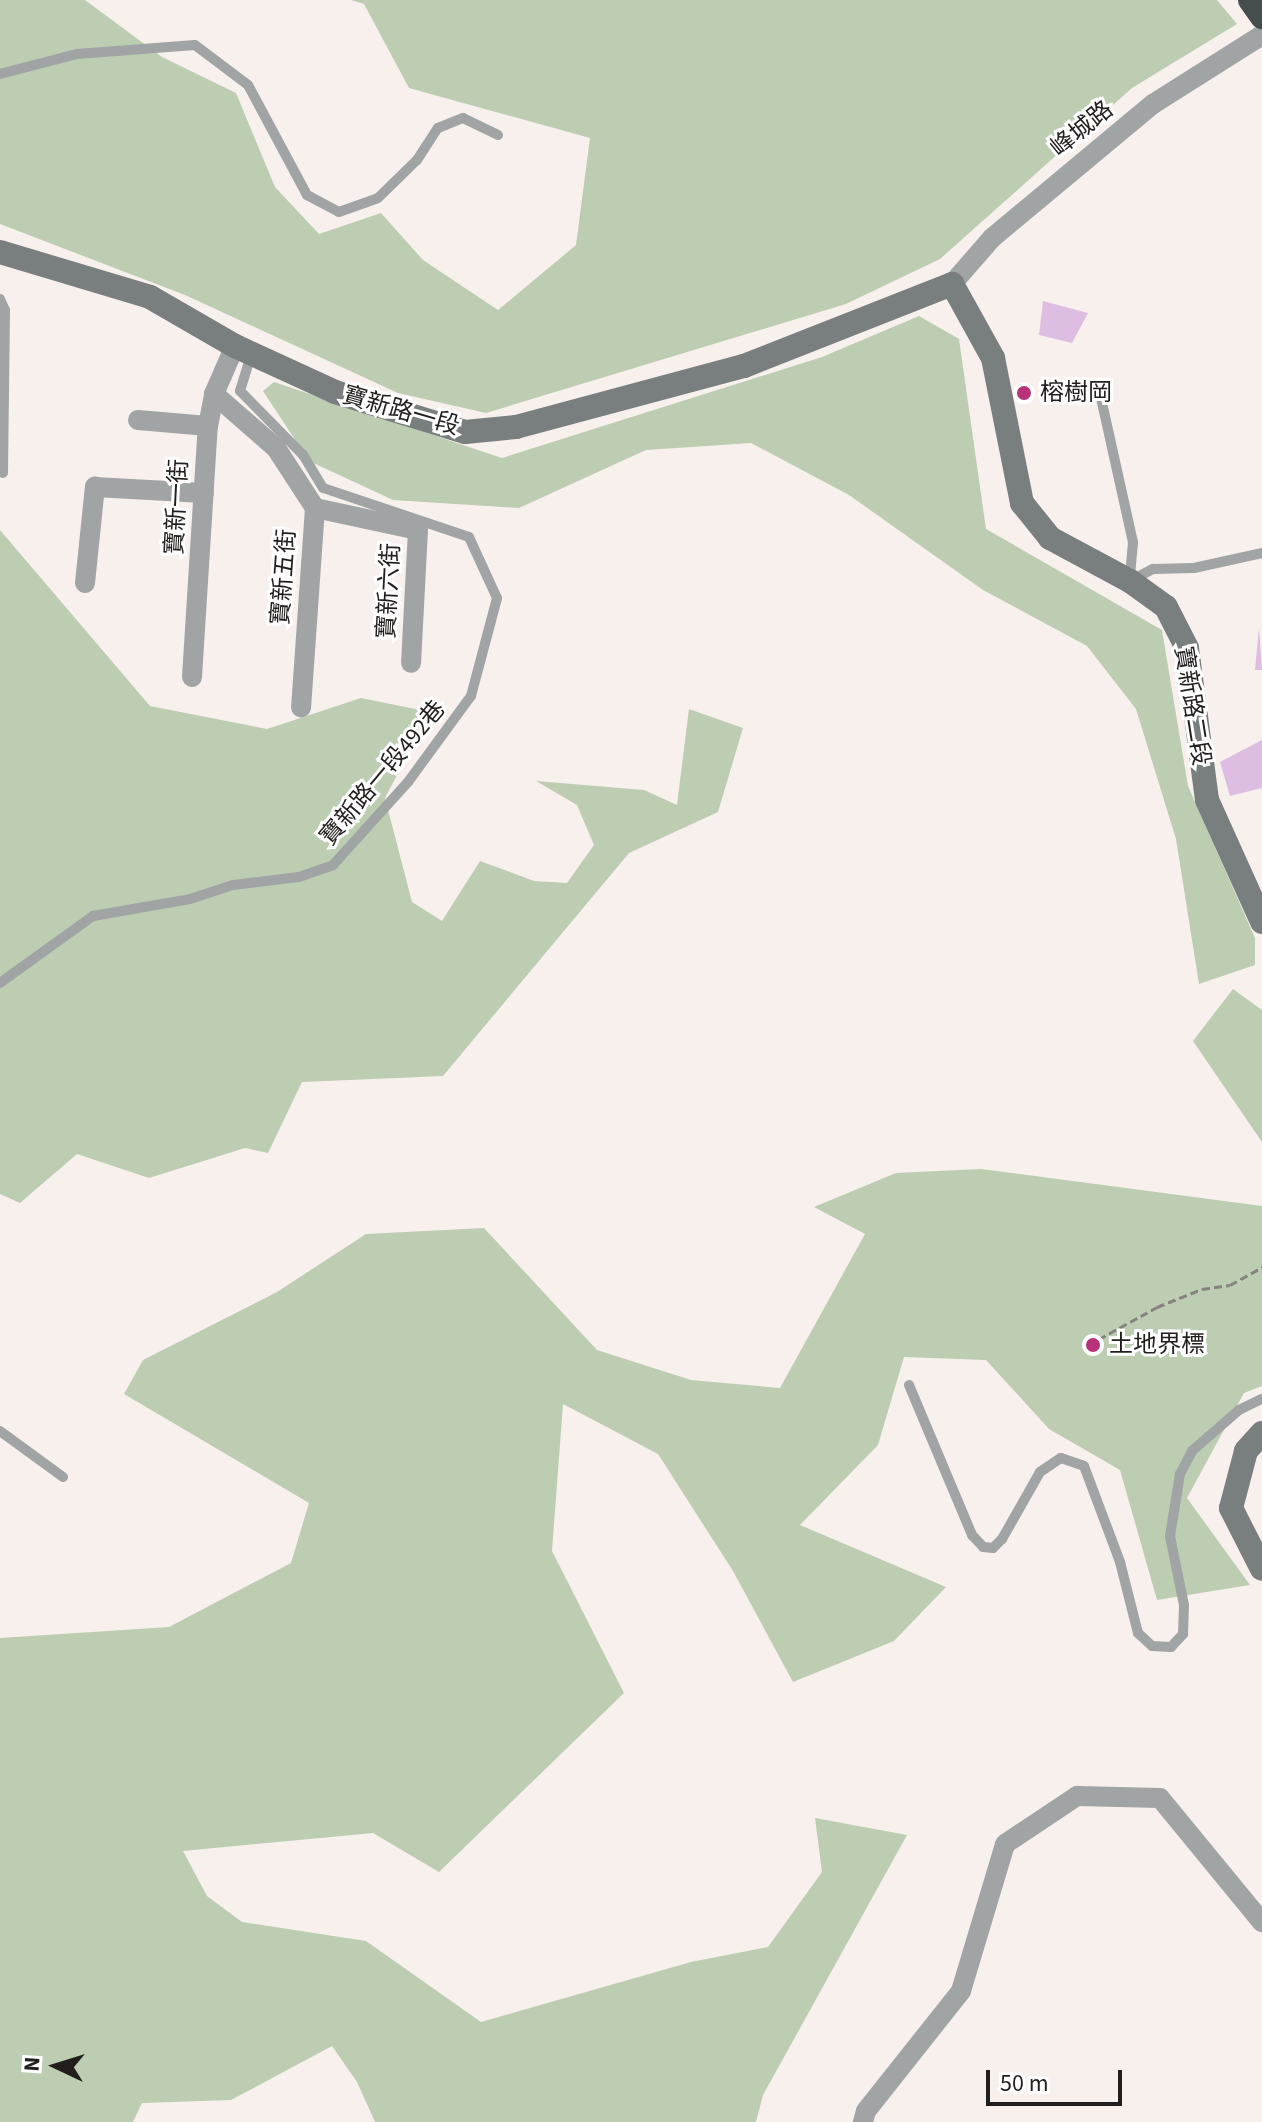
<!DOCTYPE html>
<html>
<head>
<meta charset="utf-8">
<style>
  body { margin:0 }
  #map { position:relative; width:1262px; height:2122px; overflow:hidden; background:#f8f0ed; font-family:"Source Sans 3","Noto Sans TC",sans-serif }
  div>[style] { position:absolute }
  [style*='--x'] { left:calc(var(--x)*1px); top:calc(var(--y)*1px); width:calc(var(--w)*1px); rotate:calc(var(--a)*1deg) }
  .green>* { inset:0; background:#bccdb2 }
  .building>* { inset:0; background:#ddbde2 }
  .path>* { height:3px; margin-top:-1.5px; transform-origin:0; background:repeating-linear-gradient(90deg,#87817f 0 8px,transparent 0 12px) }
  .lane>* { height:10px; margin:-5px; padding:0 5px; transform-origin:5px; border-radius:5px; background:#a0a4a4 }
  .street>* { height:20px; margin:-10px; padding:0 10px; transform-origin:10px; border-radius:10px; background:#a0a4a4 }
  .secondary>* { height:24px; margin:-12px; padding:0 12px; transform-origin:12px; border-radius:12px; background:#797e7f }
  .highway>* { height:24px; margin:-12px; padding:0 12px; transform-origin:12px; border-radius:12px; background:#464d4e }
  .dots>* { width:22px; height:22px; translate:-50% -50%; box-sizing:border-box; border:4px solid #fff; border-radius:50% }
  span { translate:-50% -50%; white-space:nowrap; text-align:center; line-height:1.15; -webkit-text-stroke:6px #fff; paint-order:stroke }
  .street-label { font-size:24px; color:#211e1d }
  .poi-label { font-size:24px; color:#211e1d }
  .left { translate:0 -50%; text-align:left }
  .north { position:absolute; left:16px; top:2026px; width:80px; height:80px; -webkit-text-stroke:6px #fff; paint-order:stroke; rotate:274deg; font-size:22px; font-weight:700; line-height:32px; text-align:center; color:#211e1d }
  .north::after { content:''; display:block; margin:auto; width:28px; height:36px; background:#211e1d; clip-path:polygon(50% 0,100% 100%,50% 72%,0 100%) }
  .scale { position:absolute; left:986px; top:2070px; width:136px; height:36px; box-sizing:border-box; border:4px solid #211e1d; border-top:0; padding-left:10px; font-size:24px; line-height:28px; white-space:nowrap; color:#211e1d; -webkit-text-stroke:6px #fff; paint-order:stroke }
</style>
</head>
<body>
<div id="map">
  <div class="green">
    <i style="clip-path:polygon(0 0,85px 0,162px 57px,236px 93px,275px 187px,319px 234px,381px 213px,423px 260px,498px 310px,576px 245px,590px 138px,409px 88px,364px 4px,351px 0,1217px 0,1237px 24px,1132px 88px,940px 259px,846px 304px,486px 413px,398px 393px,185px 295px,0 224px)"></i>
    <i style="clip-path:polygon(919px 316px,959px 339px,986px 529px,1162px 630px,1188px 786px,1255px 938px,1255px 965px,1199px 984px,1176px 839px,1136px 709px,1087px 646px,983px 590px,849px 495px,751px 443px,646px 450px,519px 508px,393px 500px,309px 461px,263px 391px,274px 382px,502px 458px,822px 357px)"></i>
    <i style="clip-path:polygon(0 530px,150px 706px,267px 729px,361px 698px,430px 712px,385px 798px,412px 902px,442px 921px,480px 861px,534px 881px,567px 883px,594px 845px,577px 805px,536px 781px,644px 790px,677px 805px,689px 709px,743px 728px,718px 812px,629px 853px,443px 1076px,302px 1082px,268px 1153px,245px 1148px,149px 1178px,77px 1154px,20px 1203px,0 1194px)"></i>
    <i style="clip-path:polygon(1233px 989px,1262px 1010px,1262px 1142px,1193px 1041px)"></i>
    <i style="clip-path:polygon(981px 1169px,1262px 1206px,1262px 1386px,1244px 1393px,1187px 1498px,1250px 1585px,1157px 1600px,1120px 1470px,1049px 1429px,986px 1360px,904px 1357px,878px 1445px,800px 1525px,946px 1587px,894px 1641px,793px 1682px,733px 1571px,658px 1454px,563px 1404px,552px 1551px,624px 1693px,439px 1872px,373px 1833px,183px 1851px,207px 1896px,242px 1922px,366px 1941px,481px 2022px,691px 1962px,768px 1947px,822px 1872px,815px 1818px,907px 1835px,763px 2095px,756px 2122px,375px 2122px,357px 2082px,332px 2046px,231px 2100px,142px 2103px,133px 2122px,0 2122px,0 1638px,169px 1627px,291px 1563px,309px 1503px,124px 1394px,143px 1360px,277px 1292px,366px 1234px,484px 1228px,597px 1350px,691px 1380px,780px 1388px,865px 1234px,814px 1207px,896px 1173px)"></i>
  </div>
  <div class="building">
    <i style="clip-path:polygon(1043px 301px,1088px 313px,1072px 343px,1039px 335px)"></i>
    <i style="clip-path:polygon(1259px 627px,1262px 670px,1255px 670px)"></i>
    <i style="clip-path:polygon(1262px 740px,1262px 788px,1230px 796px,1220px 762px)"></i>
  </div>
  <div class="path">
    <i style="--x:1088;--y:1345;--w:79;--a:-28.8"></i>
    <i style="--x:1157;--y:1307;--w:48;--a:-21.8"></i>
    <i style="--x:1202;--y:1289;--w:28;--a:-8"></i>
    <i style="--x:1230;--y:1285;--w:37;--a:-29"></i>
  </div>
  <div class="lane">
    <i style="--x:0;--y:74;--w:80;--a:-14.6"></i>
    <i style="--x:77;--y:54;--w:118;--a:-4.4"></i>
    <i style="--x:195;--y:45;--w:66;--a:37"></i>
    <i style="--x:248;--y:85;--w:125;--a:61.8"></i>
    <i style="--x:307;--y:195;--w:36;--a:28"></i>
    <i style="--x:339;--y:212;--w:41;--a:-19.7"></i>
    <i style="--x:378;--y:198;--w:54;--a:-44.3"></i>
    <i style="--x:417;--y:160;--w:38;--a:-57"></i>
    <i style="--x:438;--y:128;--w:27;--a:-22"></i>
    <i style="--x:463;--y:118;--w:39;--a:26"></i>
    <i style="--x:0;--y:299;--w:12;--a:66"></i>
    <i style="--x:5;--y:310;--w:163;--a:90.7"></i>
    <i style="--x:1101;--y:398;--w:148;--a:77.5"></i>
    <i style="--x:1133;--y:542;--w:37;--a:95"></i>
    <i style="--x:1132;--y:580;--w:24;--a:-28"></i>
    <i style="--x:1153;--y:569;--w:41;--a:-1.4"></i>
    <i style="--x:1194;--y:568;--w:70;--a:-12.4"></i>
    <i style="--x:0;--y:983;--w:115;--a:-35.8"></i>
    <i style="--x:93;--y:916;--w:98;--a:-9.9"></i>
    <i style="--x:190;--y:899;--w:45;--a:-18"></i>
    <i style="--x:233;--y:885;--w:66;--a:-6.9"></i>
    <i style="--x:299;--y:877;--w:36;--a:-19"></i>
    <i style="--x:333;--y:865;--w:112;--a:-47.9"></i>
    <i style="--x:408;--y:782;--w:107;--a:-53.8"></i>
    <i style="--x:471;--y:696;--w:101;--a:-75.1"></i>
    <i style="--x:497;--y:598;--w:67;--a:-114.7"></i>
    <i style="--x:469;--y:537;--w:154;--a:-161.4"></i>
    <i style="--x:323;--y:488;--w:39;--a:-121"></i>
    <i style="--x:303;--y:455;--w:90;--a:-134.5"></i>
    <i style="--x:240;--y:391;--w:38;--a:-73"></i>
    <i style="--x:909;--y:1385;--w:163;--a:67.2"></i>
    <i style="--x:972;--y:1535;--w:16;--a:47"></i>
    <i style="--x:983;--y:1547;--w:10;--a:6"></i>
    <i style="--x:993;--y:1548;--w:13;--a:-45"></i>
    <i style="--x:1002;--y:1539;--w:77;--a:-60.4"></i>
    <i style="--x:1040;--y:1472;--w:25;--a:-34"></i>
    <i style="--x:1061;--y:1458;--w:24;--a:19"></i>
    <i style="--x:1084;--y:1466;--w:103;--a:69.4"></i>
    <i style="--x:1120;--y:1562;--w:73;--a:75.8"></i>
    <i style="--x:1138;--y:1633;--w:19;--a:43"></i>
    <i style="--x:1152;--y:1646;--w:19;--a:3"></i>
    <i style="--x:1171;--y:1647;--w:18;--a:-47"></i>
    <i style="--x:1183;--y:1634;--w:29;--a:-88"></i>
    <i style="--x:1184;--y:1605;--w:70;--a:-101.5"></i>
    <i style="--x:1170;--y:1536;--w:63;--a:-80.8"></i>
    <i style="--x:1180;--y:1474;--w:27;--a:-62"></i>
    <i style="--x:1193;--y:1450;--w:61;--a:-41"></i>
    <i style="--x:1239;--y:1410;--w:25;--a:-26"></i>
    <i style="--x:0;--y:1431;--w:78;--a:36.1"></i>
  </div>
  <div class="street">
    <i style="--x:952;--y:284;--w:61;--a:-49"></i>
    <i style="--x:992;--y:238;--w:209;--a:-39.8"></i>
    <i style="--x:1153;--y:104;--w:129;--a:-32.3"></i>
    <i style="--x:214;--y:394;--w:82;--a:41.1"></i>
    <i style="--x:276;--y:448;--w:72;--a:57"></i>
    <i style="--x:315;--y:508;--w:200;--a:94"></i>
    <i style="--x:138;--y:420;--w:70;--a:4.9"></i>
    <i style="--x:315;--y:508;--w:105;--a:12.1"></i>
    <i style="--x:418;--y:530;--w:133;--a:93"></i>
    <i style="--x:85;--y:583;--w:97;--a:-84.1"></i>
    <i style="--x:95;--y:487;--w:109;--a:3.2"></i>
    <i style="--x:192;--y:677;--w:252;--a:-86.4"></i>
    <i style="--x:208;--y:426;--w:33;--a:-79"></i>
    <i style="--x:214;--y:394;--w:52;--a:-66.4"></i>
    <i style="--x:863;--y:2122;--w:11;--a:-75"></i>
    <i style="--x:866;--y:2111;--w:153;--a:-51.6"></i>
    <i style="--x:961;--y:1991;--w:153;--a:-73.3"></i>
    <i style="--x:1005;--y:1844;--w:87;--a:-33.7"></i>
    <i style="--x:1077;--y:1796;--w:83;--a:1.4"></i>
    <i style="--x:1160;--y:1798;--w:161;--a:50.6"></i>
  </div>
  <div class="secondary">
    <i style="--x:0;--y:252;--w:157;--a:16.7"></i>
    <i style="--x:150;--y:297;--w:98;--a:30"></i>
    <i style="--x:235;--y:346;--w:110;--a:24.7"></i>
    <i style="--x:335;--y:392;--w:136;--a:17.1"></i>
    <i style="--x:465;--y:432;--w:51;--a:-5.6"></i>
    <i style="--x:516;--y:427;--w:236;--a:-15"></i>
    <i style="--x:744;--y:366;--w:224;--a:-21.5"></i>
    <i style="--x:952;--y:284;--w:85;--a:61"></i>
    <i style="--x:993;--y:358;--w:148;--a:78.7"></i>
    <i style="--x:1022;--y:503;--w:45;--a:51.3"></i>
    <i style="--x:1050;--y:538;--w:91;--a:28.3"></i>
    <i style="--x:1130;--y:581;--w:44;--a:35.8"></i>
    <i style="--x:1166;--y:607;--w:46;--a:62.9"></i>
    <i style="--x:1187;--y:648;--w:153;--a:82.5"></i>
    <i style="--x:1207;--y:800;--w:134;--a:65.7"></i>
    <i style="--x:1262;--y:1433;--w:24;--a:132"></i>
    <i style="--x:1246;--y:1451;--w:59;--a:104.7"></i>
    <i style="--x:1231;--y:1508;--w:68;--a:63.1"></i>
  </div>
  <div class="highway">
    <i style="--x:1250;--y:0;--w:21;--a:55"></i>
  </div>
  <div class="dots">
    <i style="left:1024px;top:393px;background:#b73277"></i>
    <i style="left:1093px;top:1345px;background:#b73277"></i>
  </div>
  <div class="street-label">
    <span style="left:1082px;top:129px;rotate:-39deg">峰城路</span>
    <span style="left:401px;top:411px;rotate:16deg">寶新路一段</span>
    <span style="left:177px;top:507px;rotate:-87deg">寶新一街</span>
    <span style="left:284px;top:577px;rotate:-86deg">寶新五街</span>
    <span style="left:389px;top:591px;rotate:-87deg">寶新六街</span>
    <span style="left:1192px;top:706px;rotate:81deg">寶新路二段</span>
    <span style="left:383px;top:773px;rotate:-50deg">寶新路一段492巷</span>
  </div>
  <div class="poi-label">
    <span class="left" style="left:1040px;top:393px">榕樹岡</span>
    <span class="left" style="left:1109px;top:1345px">土地界標</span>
  </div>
  <div class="north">N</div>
  <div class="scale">50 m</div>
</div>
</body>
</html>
